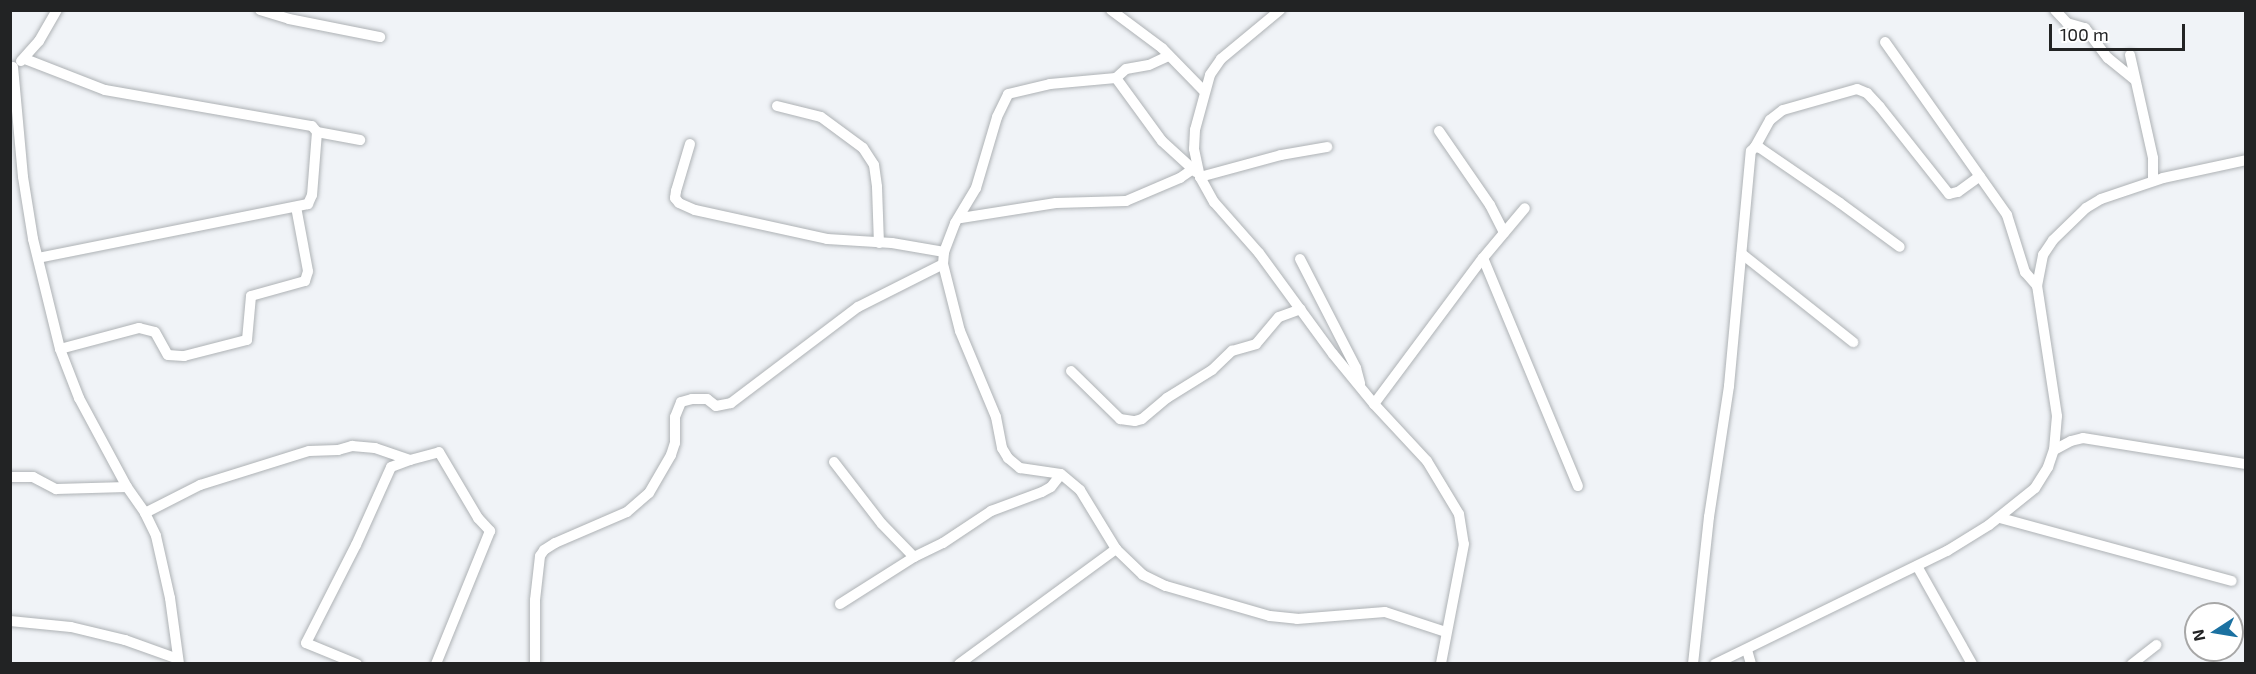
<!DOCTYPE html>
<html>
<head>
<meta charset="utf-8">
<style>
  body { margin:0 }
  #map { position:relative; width:2256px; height:674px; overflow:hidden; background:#f0f3f7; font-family:"Exo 2",sans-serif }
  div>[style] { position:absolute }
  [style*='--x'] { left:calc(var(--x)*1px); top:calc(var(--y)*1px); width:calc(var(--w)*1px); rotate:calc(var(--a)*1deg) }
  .roads { filter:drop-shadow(0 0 2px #aeb2b5) drop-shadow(0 0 2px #aeb2b5) }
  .minor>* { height:10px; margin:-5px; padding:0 5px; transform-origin:5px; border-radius:5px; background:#fff }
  span { translate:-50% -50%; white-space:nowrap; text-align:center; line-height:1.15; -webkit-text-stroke:4.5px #fff; paint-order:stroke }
  .frame { position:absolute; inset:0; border:12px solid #222324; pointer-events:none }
  .north { position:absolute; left:2184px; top:602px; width:60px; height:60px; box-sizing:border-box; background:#fff; border:2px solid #a7a7a7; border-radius:50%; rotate:258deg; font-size:16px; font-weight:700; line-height:24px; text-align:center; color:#222324 }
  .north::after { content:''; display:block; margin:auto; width:21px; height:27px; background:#1b71a1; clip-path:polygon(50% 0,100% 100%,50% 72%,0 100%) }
  .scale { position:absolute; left:2049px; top:24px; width:136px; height:27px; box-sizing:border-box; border:3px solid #222324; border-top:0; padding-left:8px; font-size:18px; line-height:21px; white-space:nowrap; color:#222324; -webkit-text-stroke:4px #fff; paint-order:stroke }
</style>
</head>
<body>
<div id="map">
  <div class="roads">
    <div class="minor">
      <i style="--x:260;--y:10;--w:30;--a:17"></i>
      <i style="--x:289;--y:19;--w:93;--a:11.2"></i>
      <i style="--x:1111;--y:10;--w:64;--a:36.7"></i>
      <i style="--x:1162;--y:48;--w:60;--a:45.7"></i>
      <i style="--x:1280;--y:10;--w:77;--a:140.3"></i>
      <i style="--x:1221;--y:59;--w:19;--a:125"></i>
      <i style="--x:1210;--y:75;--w:57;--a:105.3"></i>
      <i style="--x:1195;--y:130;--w:19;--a:93"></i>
      <i style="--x:1194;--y:149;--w:29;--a:78"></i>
      <i style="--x:1200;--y:177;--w:29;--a:61"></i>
      <i style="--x:1214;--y:202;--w:68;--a:48.6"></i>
      <i style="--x:1259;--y:253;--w:125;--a:53.8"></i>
      <i style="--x:1333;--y:354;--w:65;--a:50.6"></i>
      <i style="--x:1374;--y:404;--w:78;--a:47.1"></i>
      <i style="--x:1427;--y:461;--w:62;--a:58.9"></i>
      <i style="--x:1459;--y:514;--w:30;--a:81"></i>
      <i style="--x:1464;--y:544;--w:122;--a:100.9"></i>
      <i style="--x:2055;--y:10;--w:18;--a:47"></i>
      <i style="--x:2067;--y:23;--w:19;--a:16"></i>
      <i style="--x:2085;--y:28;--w:38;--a:53"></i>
      <i style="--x:2108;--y:58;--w:35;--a:39"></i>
      <i style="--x:1885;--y:42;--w:212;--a:54.8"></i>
      <i style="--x:2007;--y:215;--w:60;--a:72.5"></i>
      <i style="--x:2025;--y:272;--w:18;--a:49"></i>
      <i style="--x:2130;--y:55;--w:106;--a:77.4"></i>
      <i style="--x:2153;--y:158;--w:23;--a:90"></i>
      <i style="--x:25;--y:59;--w:86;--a:21.2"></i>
      <i style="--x:105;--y:90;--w:210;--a:9.9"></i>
      <i style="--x:312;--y:126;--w:8;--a:50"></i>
      <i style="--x:317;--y:132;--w:63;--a:94.5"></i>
      <i style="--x:312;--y:195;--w:10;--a:114"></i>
      <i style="--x:308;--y:204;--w:275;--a:168.7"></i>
      <i style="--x:21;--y:61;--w:27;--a:-48"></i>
      <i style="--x:39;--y:41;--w:36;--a:-60"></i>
      <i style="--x:13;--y:67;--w:110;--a:84.8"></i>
      <i style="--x:23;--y:177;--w:63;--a:80.8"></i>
      <i style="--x:33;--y:239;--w:113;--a:76.2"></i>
      <i style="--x:60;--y:349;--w:53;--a:68.8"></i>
      <i style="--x:79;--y:398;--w:101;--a:61.7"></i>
      <i style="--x:127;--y:487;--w:32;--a:55"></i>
      <i style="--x:145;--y:513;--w:25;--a:64"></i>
      <i style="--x:156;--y:536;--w:64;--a:77.3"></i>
      <i style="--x:170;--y:598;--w:67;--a:82.2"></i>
      <i style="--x:1116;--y:78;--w:78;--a:53.9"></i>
      <i style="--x:1162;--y:141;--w:46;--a:42.4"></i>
      <i style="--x:777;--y:106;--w:45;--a:14"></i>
      <i style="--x:821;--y:117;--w:52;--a:36.4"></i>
      <i style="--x:863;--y:148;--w:20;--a:57"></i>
      <i style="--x:874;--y:165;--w:22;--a:82"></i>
      <i style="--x:877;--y:187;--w:56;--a:88"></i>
      <i style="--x:1439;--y:131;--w:90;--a:55.4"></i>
      <i style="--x:1490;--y:205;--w:31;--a:63"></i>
      <i style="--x:317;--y:132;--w:44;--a:10.5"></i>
      <i style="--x:690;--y:144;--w:49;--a:106.6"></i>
      <i style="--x:676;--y:191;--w:7;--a:98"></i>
      <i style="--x:675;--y:198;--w:6;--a:51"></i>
      <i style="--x:679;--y:203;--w:17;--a:24"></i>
      <i style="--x:695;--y:210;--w:135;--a:12.4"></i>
      <i style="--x:827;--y:239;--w:65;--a:3.5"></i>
      <i style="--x:892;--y:243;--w:53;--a:9.8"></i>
      <i style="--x:1755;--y:147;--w:31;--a:-61"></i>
      <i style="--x:1770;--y:120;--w:16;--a:-38"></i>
      <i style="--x:1783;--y:110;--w:77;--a:-15.8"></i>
      <i style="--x:1857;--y:89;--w:11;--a:22"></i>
      <i style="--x:1867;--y:93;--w:19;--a:47"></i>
      <i style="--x:1880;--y:107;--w:111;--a:51.6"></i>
      <i style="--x:1949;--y:194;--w:9;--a:-13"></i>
      <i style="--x:1958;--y:192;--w:27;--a:-36"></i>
      <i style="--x:1200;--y:177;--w:84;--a:-15.2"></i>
      <i style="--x:1281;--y:155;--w:47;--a:-9.9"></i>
      <i style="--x:961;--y:218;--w:96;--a:-9"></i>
      <i style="--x:1056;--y:203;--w:70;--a:-1.6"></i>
      <i style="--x:1126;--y:201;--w:59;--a:-23.1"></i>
      <i style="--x:1180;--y:178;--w:16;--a:-35"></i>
      <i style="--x:1742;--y:254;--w:142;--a:38.4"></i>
      <i style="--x:1483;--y:258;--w:247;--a:67.4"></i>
      <i style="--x:1300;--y:259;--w:123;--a:62.8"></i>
      <i style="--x:1356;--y:368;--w:16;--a:75"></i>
      <i style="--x:943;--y:264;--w:12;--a:-85"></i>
      <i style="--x:944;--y:252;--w:31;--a:-69"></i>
      <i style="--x:955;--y:223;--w:41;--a:-59"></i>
      <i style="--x:976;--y:188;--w:74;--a:-73.5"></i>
      <i style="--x:997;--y:117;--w:25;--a:-64"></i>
      <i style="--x:1008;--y:94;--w:43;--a:-13.4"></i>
      <i style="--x:1050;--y:84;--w:66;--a:-5.2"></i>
      <i style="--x:1116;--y:78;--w:13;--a:-42"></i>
      <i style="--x:1126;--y:69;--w:23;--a:-10"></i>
      <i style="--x:1149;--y:65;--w:21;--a:-25"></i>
      <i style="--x:60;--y:349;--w:82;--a:-14.9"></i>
      <i style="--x:139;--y:328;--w:16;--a:14"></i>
      <i style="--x:155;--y:332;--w:26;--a:61"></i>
      <i style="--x:168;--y:355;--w:16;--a:4"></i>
      <i style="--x:184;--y:356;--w:65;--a:-14.3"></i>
      <i style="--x:247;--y:340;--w:44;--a:-84.8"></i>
      <i style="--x:251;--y:296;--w:56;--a:-15.5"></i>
      <i style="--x:305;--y:281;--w:10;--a:-73"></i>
      <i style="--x:308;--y:271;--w:65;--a:-100.6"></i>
      <i style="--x:1071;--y:371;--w:69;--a:44.4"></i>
      <i style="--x:1120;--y:419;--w:15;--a:8"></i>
      <i style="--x:1135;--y:421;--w:7;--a:-16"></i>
      <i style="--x:1142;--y:419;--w:33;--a:-40"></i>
      <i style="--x:1167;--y:398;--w:53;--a:-31.9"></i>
      <i style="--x:1212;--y:370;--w:28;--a:-44"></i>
      <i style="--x:1232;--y:351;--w:25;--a:-16"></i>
      <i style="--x:1256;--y:344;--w:35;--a:-50"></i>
      <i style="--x:1279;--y:317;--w:23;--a:-20"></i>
      <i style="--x:1374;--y:404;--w:182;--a:-53.3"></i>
      <i style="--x:1483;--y:258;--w:65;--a:-50"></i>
      <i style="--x:2054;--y:450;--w:19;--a:-28"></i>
      <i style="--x:2071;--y:441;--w:12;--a:-14"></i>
      <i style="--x:2083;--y:438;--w:165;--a:9.1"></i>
      <i style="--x:834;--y:462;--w:78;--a:52.3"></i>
      <i style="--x:882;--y:524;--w:46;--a:45.9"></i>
      <i style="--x:914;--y:557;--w:32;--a:-26"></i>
      <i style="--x:943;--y:543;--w:58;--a:-33.7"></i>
      <i style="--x:991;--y:511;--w:54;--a:-20.4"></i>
      <i style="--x:1042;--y:492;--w:10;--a:-29"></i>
      <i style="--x:1051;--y:487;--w:16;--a:-52"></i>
      <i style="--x:10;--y:477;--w:23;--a:0"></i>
      <i style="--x:33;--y:477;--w:26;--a:28"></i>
      <i style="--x:56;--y:489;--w:71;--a:-1.6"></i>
      <i style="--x:145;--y:513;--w:62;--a:-27"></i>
      <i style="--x:200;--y:485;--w:114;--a:-17.3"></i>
      <i style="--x:309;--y:451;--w:29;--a:-2"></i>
      <i style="--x:338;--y:450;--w:15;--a:-16"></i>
      <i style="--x:352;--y:446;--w:23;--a:5"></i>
      <i style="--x:375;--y:448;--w:37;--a:19"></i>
      <i style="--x:410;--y:460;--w:30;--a:-15"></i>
      <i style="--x:439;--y:452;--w:77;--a:59.4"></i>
      <i style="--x:478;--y:518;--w:18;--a:47"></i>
      <i style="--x:490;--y:531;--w:144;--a:112.1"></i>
      <i style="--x:2000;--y:518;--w:240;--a:15.2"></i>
      <i style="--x:1917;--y:566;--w:112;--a:60.7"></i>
      <i style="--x:840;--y:604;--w:88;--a:-32.4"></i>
      <i style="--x:10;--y:621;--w:61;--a:5.6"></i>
      <i style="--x:71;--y:627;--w:56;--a:13.5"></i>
      <i style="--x:125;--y:640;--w:56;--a:19.7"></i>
      <i style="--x:1747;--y:650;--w:15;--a:74"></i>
      <i style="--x:357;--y:664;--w:55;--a:-157.6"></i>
      <i style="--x:306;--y:643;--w:110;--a:-63"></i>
      <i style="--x:356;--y:545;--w:85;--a:-65.8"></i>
      <i style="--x:391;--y:467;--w:20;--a:-20"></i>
      <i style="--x:535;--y:664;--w:64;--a:-90"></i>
      <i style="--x:535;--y:600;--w:44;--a:-83.5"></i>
      <i style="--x:540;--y:556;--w:7;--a:-56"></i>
      <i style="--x:544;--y:550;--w:13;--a:-32"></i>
      <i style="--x:555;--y:543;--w:78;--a:-23.3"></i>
      <i style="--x:627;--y:512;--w:29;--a:-41"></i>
      <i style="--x:649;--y:493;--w:44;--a:-59.9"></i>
      <i style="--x:671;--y:455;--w:13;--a:-72"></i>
      <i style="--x:675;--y:443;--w:26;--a:-90"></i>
      <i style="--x:675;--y:417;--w:16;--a:-68"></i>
      <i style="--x:681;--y:402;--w:11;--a:-15"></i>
      <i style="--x:692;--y:399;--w:15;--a:0"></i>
      <i style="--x:707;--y:399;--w:11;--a:38"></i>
      <i style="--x:716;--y:406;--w:15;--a:-11"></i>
      <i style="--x:731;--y:403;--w:159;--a:-37.1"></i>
      <i style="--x:858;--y:307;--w:95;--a:-26.8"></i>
      <i style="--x:943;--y:264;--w:69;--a:75.8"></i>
      <i style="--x:960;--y:331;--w:93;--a:67.3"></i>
      <i style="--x:996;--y:417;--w:32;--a:79"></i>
      <i style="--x:1002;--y:448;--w:12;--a:59"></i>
      <i style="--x:1008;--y:458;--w:16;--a:40"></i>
      <i style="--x:1020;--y:468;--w:41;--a:8.3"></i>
      <i style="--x:1061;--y:474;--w:25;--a:40"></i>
      <i style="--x:1080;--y:490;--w:69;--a:58.6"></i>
      <i style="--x:1116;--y:549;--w:37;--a:44"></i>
      <i style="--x:1143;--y:575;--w:25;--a:26"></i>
      <i style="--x:1166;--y:586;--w:108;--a:16.1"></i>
      <i style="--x:1270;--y:616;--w:27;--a:6"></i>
      <i style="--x:1297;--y:619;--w:88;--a:-4.5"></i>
      <i style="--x:1385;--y:612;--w:64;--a:18.2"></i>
      <i style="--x:959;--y:664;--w:195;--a:-36.2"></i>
      <i style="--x:1693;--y:664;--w:148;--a:-83.8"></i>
      <i style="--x:1709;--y:517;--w:133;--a:-81.3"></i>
      <i style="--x:1729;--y:386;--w:236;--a:-84.7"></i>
      <i style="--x:1751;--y:151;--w:6;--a:-45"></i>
      <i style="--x:1755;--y:147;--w:5;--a:11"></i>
      <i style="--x:1760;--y:148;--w:97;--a:34.5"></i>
      <i style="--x:1840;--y:203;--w:74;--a:36.3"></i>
      <i style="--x:1715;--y:664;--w:258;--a:-26"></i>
      <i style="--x:1947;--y:551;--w:49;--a:-31.8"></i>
      <i style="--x:1989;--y:525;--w:59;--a:-38.8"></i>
      <i style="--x:2035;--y:488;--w:25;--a:-58"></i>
      <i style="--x:2048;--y:467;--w:18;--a:-71"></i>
      <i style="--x:2054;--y:450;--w:34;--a:-85"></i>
      <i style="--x:2057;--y:416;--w:132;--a:-98.7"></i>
      <i style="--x:2037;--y:286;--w:32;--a:-79"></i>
      <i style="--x:2043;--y:255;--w:18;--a:-56"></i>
      <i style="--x:2053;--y:240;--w:46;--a:-44.1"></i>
      <i style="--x:2086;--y:208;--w:17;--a:-31"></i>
      <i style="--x:2101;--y:199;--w:65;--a:-18.7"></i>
      <i style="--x:2163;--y:178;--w:85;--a:-12.2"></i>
      <i style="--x:2132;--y:664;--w:31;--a:-38"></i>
    </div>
  </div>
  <div class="frame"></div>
  <div class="north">N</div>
  <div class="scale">100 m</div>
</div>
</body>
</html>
